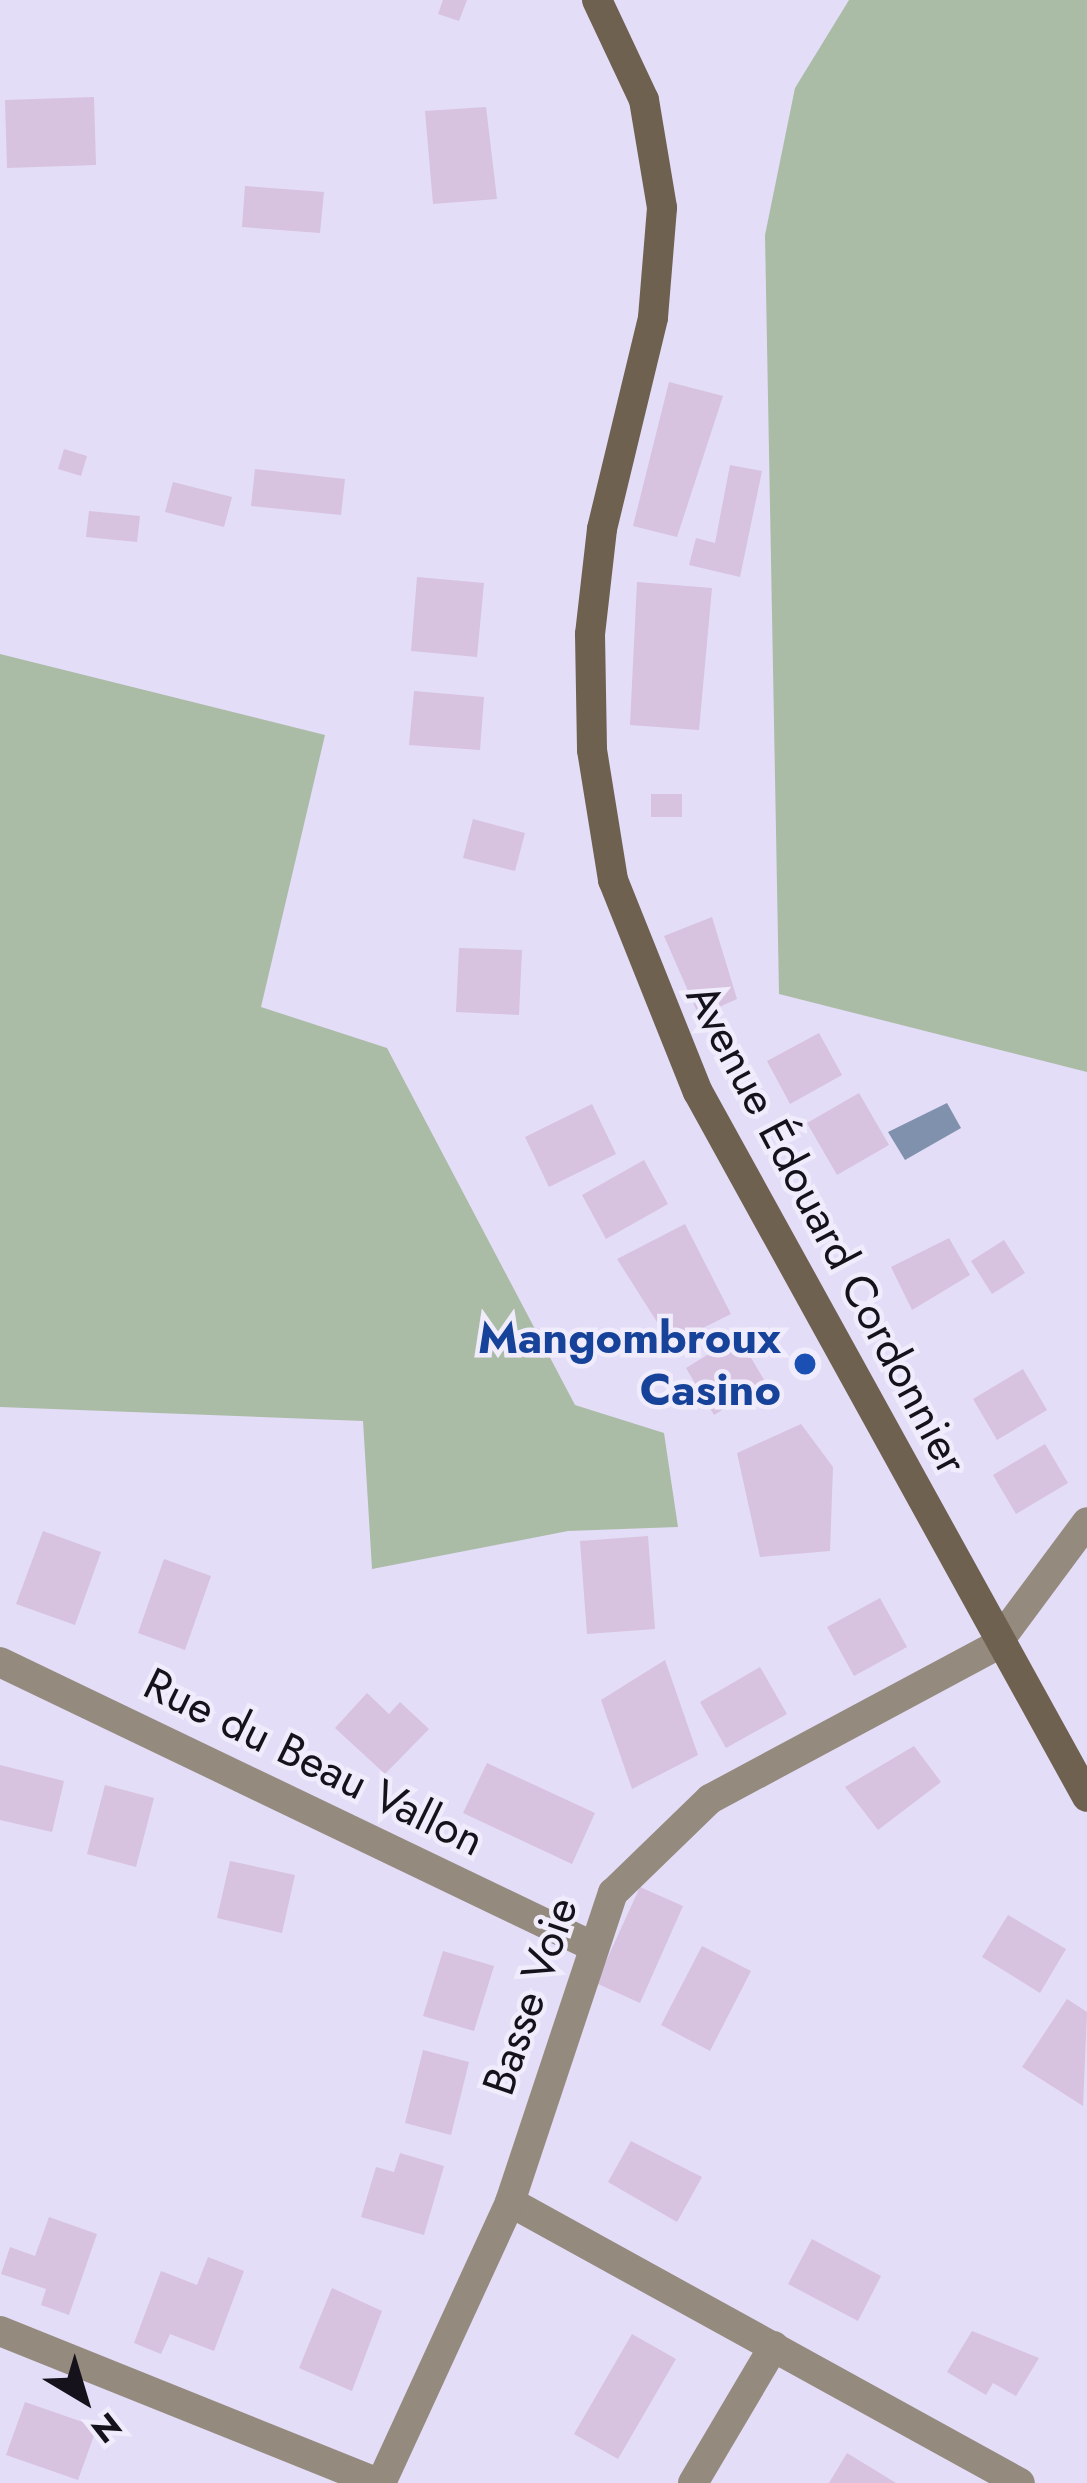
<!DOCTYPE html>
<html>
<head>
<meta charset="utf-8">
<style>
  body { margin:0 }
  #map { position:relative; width:1087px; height:2483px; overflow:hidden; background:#e4ddf8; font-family:Jost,sans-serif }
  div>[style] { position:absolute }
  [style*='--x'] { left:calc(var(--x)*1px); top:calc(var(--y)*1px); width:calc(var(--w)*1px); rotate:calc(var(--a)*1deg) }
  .green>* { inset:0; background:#abbca6 }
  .water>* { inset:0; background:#8091ad }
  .building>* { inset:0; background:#d7c2e0 }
  .street>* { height:30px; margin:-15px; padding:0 15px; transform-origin:15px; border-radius:15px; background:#948a7e }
  .secondary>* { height:30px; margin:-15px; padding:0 15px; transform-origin:15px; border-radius:15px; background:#6f6150 }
  .dots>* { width:33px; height:33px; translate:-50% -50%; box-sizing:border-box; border:6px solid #f0ecfc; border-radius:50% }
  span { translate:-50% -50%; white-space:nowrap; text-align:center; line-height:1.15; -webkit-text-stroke:9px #f0ecfc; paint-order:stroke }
  .street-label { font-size:45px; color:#15121b }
  .transit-label { font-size:45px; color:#164399; font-weight:700 }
  .right { translate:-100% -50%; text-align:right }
  .north { position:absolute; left:24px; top:2339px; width:120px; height:120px; -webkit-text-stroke:9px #f0ecfc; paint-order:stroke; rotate:142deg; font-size:33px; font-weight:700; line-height:48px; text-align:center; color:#15121b }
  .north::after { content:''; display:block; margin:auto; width:42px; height:54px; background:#15121b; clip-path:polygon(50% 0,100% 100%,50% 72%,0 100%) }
</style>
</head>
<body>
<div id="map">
  <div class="green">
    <i style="clip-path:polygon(849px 0,1087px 0,1087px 1072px,779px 994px,765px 235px,795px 88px)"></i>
    <i style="clip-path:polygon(0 654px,325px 735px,261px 1007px,387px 1048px,575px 1405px,664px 1433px,678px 1527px,568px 1531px,372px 1569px,363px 1421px,0 1407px)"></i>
  </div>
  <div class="water">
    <i style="clip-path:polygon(947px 1103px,961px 1128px,905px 1160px,888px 1132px)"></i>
  </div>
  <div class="building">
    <i style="clip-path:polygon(443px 0,467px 0,459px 21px,438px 14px)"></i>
    <i style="clip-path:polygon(94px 97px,96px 165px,7px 168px,5px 100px)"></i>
    <i style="clip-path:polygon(486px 107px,497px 199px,433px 204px,425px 111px)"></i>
    <i style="clip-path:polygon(245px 186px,324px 192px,320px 233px,242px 227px)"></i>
    <i style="clip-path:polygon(669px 382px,723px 396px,677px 537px,633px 526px)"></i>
    <i style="clip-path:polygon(64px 449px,87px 456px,81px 476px,58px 469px)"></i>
    <i style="clip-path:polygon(730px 465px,762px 471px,740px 577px,689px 565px,696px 538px,715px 543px)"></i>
    <i style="clip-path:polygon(255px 469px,345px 479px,341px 515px,251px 506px)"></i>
    <i style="clip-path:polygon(173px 482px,232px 497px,224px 527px,165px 512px)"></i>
    <i style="clip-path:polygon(89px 511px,140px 516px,137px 542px,86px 537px)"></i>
    <i style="clip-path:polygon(417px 577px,484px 583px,477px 657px,411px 651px)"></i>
    <i style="clip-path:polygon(637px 582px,712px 588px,699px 730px,630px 725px)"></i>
    <i style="clip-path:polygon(414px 691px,484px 697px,480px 750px,409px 745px)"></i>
    <i style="clip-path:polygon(651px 794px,682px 794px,682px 817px,651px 817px)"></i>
    <i style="clip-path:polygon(473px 819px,525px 833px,515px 871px,463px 858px)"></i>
    <i style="clip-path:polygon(712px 917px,737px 999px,699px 1016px,664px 936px)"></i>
    <i style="clip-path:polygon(459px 948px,522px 950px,519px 1015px,456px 1012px)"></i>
    <i style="clip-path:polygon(819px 1033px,842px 1075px,790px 1104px,767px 1061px)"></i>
    <i style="clip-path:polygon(859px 1093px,889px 1145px,837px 1175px,807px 1123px)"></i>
    <i style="clip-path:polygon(592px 1104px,616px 1154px,549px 1187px,525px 1137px)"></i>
    <i style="clip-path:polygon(644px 1160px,668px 1204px,606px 1239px,582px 1195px)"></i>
    <i style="clip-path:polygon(685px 1224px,731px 1314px,671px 1344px,617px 1259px)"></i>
    <i style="clip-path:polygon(949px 1238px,970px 1275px,912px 1310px,891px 1267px)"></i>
    <i style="clip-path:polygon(1004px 1240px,1025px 1273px,992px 1294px,971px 1261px)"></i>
    <i style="clip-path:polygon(738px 1336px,766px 1383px,714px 1415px,686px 1368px)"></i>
    <i style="clip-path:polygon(1023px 1369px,1047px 1410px,997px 1440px,973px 1399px)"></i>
    <i style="clip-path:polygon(801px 1424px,833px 1467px,830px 1551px,760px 1557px,737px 1453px)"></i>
    <i style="clip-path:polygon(1045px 1444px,1068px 1483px,1016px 1514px,993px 1475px)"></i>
    <i style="clip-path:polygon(43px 1531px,101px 1552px,75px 1625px,16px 1604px)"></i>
    <i style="clip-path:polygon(648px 1536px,655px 1629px,587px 1634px,580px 1541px)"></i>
    <i style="clip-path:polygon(164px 1559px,211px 1576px,185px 1650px,138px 1633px)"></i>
    <i style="clip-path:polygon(880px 1598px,907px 1647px,854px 1676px,827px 1627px)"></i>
    <i style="clip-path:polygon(665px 1660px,698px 1755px,632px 1789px,601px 1700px)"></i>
    <i style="clip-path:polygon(760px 1667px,787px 1714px,726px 1748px,700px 1702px)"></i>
    <i style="clip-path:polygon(367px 1693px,389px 1714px,400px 1702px,429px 1729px,385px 1774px,335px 1728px)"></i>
    <i style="clip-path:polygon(914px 1746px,941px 1782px,878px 1830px,845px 1787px)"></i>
    <i style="clip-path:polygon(487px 1763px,595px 1813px,572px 1864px,463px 1813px)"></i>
    <i style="clip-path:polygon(0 1765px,64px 1781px,52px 1832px,0 1820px)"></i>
    <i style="clip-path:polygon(105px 1785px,154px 1798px,136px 1867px,87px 1854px)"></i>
    <i style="clip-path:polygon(230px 1861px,295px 1875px,282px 1933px,217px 1918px)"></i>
    <i style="clip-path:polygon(640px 1887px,683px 1906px,640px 2003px,596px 1983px)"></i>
    <i style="clip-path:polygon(1008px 1915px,1066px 1949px,1040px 1993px,982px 1957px)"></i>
    <i style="clip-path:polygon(702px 1946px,751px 1971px,710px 2051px,661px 2025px)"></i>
    <i style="clip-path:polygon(443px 1951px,494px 1966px,474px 2031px,423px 2016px)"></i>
    <i style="clip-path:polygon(1067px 1999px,1087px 2012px,1083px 2106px,1022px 2067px)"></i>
    <i style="clip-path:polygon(423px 2050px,469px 2062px,451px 2135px,405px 2123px)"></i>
    <i style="clip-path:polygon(631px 2141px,702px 2177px,677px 2222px,608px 2182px)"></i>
    <i style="clip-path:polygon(400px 2153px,444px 2166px,424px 2235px,361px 2217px,376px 2167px,394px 2172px)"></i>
    <i style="clip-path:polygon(49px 2217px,97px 2234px,69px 2315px,41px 2305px,46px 2289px,1px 2274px,10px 2247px,35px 2256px)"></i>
    <i style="clip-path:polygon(812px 2239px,881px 2276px,858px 2321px,788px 2284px)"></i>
    <i style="clip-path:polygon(208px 2257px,244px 2271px,214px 2351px,170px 2334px,161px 2354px,134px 2343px,161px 2271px,197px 2285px)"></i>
    <i style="clip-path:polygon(332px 2288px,382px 2311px,352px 2391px,299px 2368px)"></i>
    <i style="clip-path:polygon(972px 2331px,1039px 2358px,1016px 2396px,993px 2383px,986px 2395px,947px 2372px)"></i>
    <i style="clip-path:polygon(632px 2334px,676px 2359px,618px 2459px,574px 2434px)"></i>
    <i style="clip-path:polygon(25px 2402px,97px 2427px,78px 2480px,6px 2455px)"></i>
    <i style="clip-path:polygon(847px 2453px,896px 2483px,829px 2483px)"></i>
  </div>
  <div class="street">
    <i style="--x:0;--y:1662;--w:652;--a:25.62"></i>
    <i style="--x:510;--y:2202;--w:582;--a:28.85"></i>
    <i style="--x:0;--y:2331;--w:408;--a:21.9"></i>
    <i style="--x:381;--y:2483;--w:309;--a:-65.3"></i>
    <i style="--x:510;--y:2202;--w:326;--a:-71.6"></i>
    <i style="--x:613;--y:1893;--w:135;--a:-44.1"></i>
    <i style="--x:710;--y:1799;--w:323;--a:-28.2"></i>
    <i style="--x:995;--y:1646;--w:154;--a:-53.4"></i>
    <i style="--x:693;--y:2483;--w:159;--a:-59.4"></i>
  </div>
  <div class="secondary">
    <i style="--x:597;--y:0;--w:110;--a:64.8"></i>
    <i style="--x:644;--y:100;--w:109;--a:80.5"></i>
    <i style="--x:662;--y:208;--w:110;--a:94.7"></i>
    <i style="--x:653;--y:318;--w:217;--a:103.6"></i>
    <i style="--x:602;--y:529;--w:106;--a:96.5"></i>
    <i style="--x:590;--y:634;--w:116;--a:89"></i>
    <i style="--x:592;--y:750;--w:132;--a:80.8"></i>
    <i style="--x:613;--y:880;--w:228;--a:68.2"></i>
    <i style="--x:698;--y:1092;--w:805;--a:61.11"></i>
  </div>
  <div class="dots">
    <i style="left:805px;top:1364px;background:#1a4fb4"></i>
  </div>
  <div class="street-label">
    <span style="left:827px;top:1229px;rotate:62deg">Avenue Édouard Cordonnier</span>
    <span style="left:314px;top:1762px;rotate:26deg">Rue du Beau Vallon</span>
    <span style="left:530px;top:1996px;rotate:-71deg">Basse Voie</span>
  </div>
  <div class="transit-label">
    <span class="right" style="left:781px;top:1364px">Mangombroux<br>Casino</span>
  </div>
  <div class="north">N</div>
</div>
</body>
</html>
